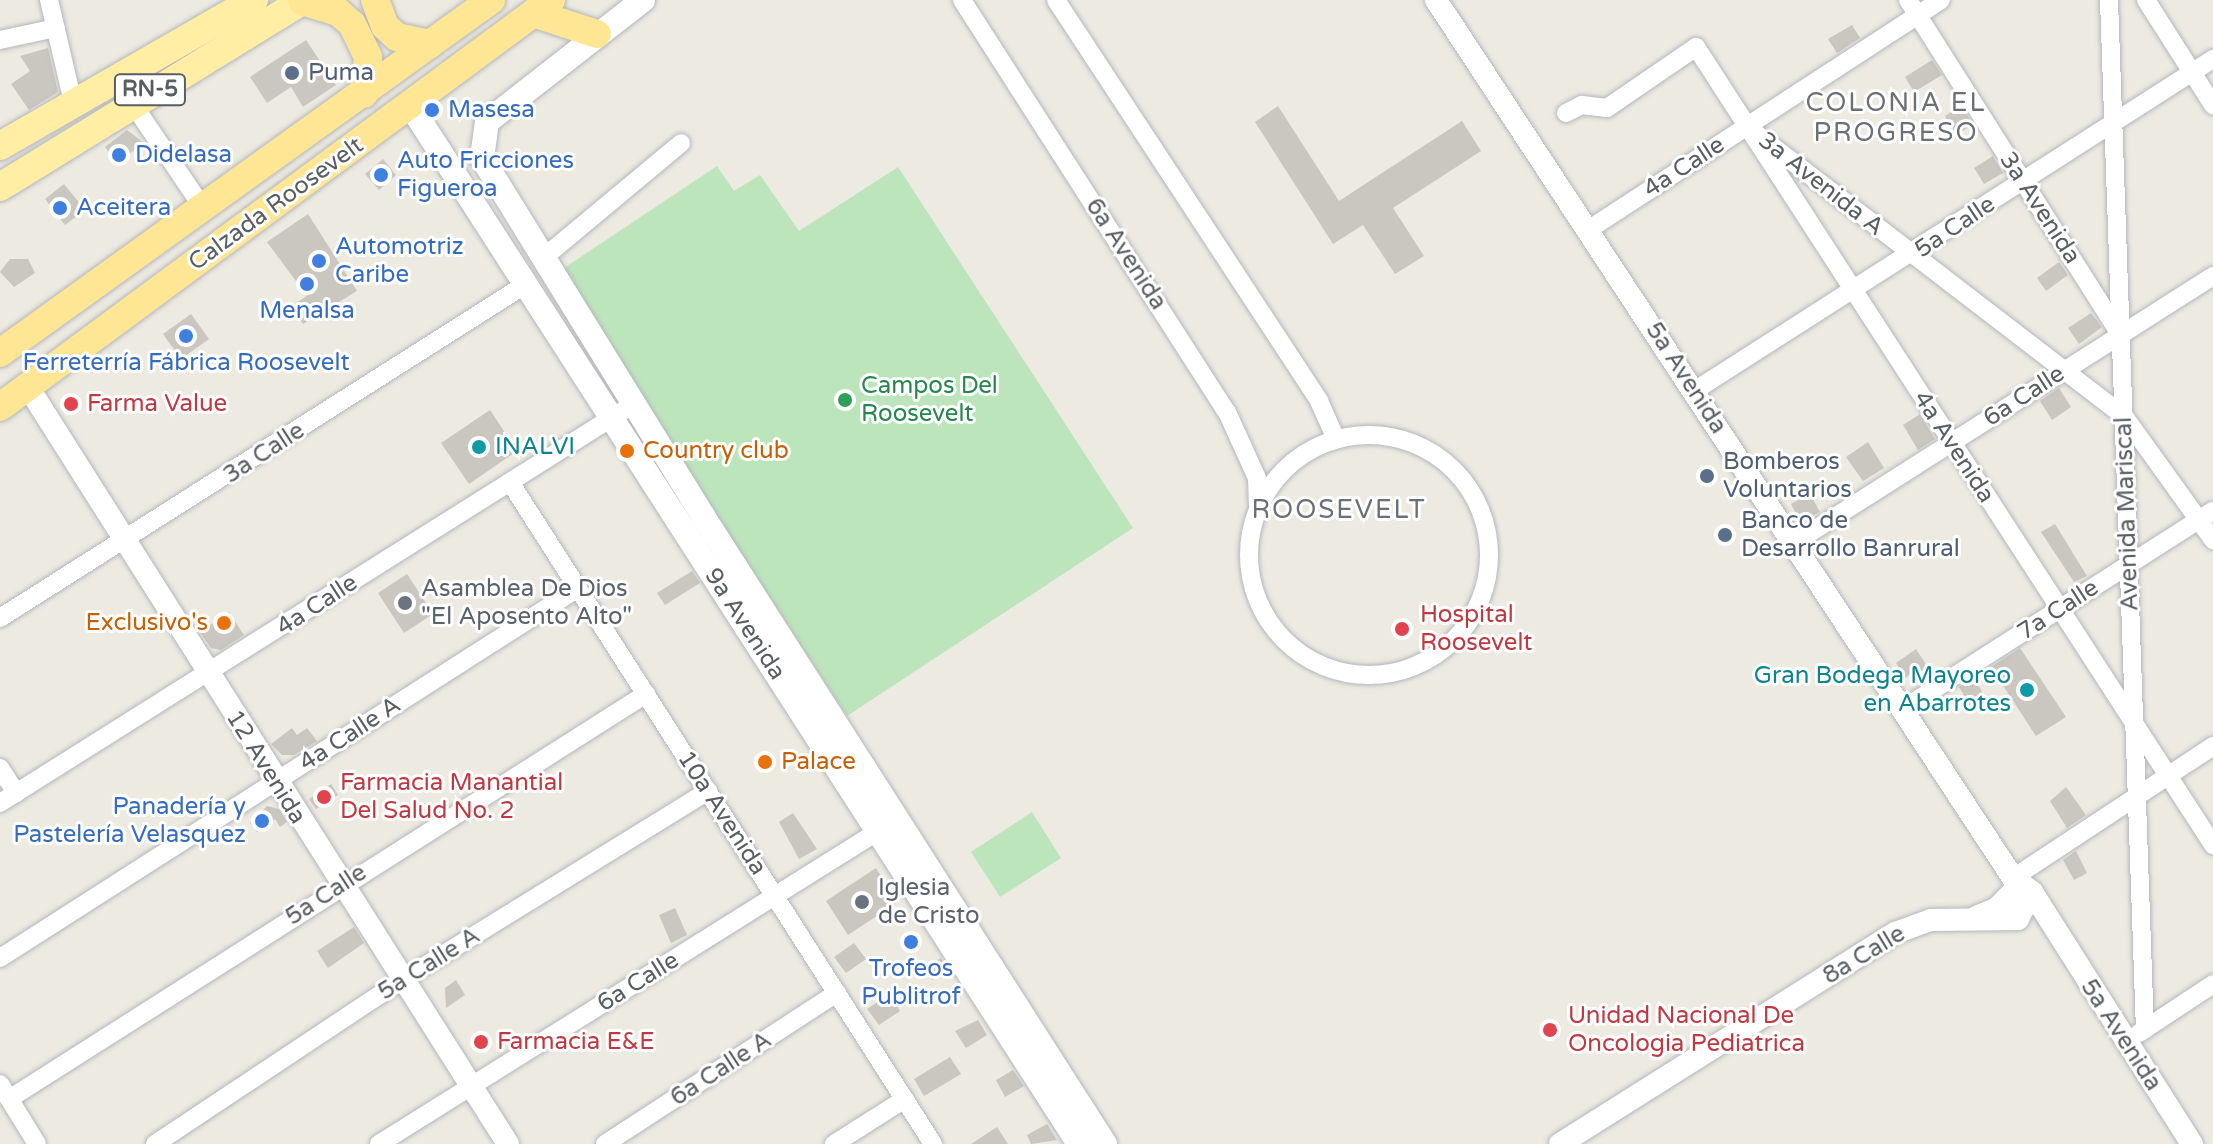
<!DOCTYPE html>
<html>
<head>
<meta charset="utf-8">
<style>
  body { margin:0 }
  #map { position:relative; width:2213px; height:1144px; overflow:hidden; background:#edeae1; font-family:"Varela Round",sans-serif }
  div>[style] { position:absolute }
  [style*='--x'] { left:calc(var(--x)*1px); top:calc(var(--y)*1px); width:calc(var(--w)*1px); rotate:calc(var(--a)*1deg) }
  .green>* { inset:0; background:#bde5bc }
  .building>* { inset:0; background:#cac6c0 }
  .roads { filter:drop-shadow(0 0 2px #b4b7bc) drop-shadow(0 0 2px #b4b7bc) }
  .minor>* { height:18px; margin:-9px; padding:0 9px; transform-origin:9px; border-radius:9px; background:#fff }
  .minor>.ring { margin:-9px; padding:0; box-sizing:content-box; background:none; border:18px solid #fff; border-radius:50% }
  .tertiary>* { height:22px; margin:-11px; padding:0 11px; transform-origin:11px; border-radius:11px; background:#fff }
  .secondary>* { height:24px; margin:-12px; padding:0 12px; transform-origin:12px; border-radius:12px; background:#fff }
  .primary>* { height:28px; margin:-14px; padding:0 14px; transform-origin:14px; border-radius:14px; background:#ffeea4 }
  .trunk>* { height:28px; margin:-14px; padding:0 14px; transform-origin:14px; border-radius:14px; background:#fee695 }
  .dots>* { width:22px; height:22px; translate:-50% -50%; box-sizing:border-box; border:4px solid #fff; border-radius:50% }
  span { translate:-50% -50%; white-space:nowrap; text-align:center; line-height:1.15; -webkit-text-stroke:6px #fff; paint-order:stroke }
  .shield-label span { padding:2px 6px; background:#fff; border:2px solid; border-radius:6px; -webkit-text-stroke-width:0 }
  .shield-label { font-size:22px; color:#595e62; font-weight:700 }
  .service-label { font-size:24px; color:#4e5e75 }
  .left { translate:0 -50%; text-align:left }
  .shop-label { font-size:24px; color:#366cbe }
  .right { translate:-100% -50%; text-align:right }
  .street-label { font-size:24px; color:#595e62 }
  .leisure-label { font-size:24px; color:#27864d }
  .health-label { font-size:24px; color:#be3a42 }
  .culture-label { font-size:24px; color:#0d838f }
  .food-label { font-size:24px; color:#c56008 }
  .worship-label { font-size:24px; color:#5b616d }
  .neighbourhood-label { font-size:26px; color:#6a7074; letter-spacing:2px }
</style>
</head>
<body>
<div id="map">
  <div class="green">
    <i style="clip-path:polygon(717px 166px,734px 191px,760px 175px,799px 231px,898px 167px,1133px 528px,847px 716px,558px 272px)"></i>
    <i style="clip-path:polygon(1032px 812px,1061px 858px,1000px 897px,971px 852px)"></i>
  </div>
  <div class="building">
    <i style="clip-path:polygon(1852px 25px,1860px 38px,1837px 53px,1828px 39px)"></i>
    <i style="clip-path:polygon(306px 40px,336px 85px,303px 107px,291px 87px,267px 103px,250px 77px)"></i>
    <i style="clip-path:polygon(48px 48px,58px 92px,29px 110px,11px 84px,30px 71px,20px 56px)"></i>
    <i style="clip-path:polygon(1932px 60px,1942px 75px,1914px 92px,1905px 77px)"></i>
    <i style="clip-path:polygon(1278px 106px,1339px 201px,1462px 121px,1481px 151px,1393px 208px,1424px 256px,1395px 274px,1363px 225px,1333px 244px,1255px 122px)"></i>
    <i style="clip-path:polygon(1961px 106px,1973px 124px,1957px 135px,1945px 116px)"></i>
    <i style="clip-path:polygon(127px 130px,144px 143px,116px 163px,105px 147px)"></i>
    <i style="clip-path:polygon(1993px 156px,2003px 173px,1984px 184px,1974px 168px)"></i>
    <i style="clip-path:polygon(383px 159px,396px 175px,379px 190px,365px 174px)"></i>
    <i style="clip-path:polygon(64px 184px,85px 210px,65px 225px,45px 199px)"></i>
    <i style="clip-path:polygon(308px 214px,357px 291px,303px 324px,291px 306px,307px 296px,267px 242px)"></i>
    <i style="clip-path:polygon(10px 259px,28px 259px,35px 273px,14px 287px,0 272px)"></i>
    <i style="clip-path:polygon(2059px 262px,2068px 275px,2046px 291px,2037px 278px)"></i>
    <i style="clip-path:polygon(2091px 313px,2102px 327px,2079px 344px,2068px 328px)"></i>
    <i style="clip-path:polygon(191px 314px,209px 339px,181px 359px,163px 334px)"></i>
    <i style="clip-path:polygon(2059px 388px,2071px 407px,2052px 420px,2040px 401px)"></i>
    <i style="clip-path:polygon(490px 410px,517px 451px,469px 484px,441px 443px)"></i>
    <i style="clip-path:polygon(1920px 414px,1935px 439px,1918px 450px,1903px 425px)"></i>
    <i style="clip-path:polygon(1868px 442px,1884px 468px,1863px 481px,1846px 457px)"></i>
    <i style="clip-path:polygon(1810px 493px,1820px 512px,1800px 522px,1791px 504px)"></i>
    <i style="clip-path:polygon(2055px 524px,2087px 576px,2074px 582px,2041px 532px)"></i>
    <i style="clip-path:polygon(692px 571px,700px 583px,665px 605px,657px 593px)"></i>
    <i style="clip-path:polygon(407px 574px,433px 614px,404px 633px,378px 593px)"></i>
    <i style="clip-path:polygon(229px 612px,244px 635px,221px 650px,211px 648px,200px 632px)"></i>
    <i style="clip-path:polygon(2020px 648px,2066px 717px,2036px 736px,1991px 667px)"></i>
    <i style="clip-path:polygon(1916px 649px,1933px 675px,1921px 684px,1913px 672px,1905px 678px,1896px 663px)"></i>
    <i style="clip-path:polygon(1974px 678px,1988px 702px,1973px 711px,1959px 687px)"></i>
    <i style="clip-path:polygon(292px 728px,297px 735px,307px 728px,317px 741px,294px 755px,282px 755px,271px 744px)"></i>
    <i style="clip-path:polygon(331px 784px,338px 795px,316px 809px,309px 799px)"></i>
    <i style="clip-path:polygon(2066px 787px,2086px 815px,2067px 828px,2050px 801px)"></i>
    <i style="clip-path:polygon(267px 806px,279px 809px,287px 822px,280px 827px,275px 819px,257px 832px,250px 823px)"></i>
    <i style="clip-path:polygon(793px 813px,817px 849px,799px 859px,779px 822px)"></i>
    <i style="clip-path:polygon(2076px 851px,2087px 873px,2074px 880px,2063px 860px)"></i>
    <i style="clip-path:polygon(876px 868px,898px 902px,848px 935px,826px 901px)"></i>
    <i style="clip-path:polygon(675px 908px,687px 935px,671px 943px,659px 915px)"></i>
    <i style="clip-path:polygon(354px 927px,364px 943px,328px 968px,317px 951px)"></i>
    <i style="clip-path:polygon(854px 943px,866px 959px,846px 973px,834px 957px)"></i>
    <i style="clip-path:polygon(941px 958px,949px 971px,932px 980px,924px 967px)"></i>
    <i style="clip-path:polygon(456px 980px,465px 995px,446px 1008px,445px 988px)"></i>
    <i style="clip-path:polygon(890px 994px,900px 1011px,879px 1025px,867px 1009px)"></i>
    <i style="clip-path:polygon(978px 1020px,987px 1035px,966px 1048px,955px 1031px)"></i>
    <i style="clip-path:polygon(950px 1057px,961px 1074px,924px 1096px,914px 1079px)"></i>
    <i style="clip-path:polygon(1013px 1070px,1024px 1086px,1005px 1097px,996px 1080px)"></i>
    <i style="clip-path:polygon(1047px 1124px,1057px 1140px,1031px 1144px,1027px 1135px)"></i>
    <i style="clip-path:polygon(997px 1127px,1008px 1144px,971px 1144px)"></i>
  </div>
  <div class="roads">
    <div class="minor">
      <i style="--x:49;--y:0;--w:105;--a:76.8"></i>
      <i style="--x:962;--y:0;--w:490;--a:57.3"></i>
      <i style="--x:1227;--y:412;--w:72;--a:65.6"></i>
      <i style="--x:1257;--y:478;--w:26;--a:88"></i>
      <i style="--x:1056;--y:0;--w:480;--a:56.7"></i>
      <i style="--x:1319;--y:401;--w:42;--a:65.9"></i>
      <i style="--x:1908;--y:0;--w:393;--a:57.6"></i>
      <i style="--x:2109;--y:0;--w:1030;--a:88"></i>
      <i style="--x:2146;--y:0;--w:125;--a:57.5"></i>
      <i style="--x:0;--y:40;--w:57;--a:-12.1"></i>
      <i style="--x:131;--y:101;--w:129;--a:56.1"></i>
      <i style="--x:1566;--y:113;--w:18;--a:-27"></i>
      <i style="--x:1582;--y:105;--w:25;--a:7"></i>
      <i style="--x:1607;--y:108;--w:108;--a:-34.4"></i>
      <i style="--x:1696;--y:47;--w:951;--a:57.06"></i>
      <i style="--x:1755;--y:133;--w:465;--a:37.5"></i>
      <i style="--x:2124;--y:416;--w:153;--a:54.3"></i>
      <i style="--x:1588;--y:230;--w:421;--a:-33.1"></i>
      <i style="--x:542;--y:259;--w:181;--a:-39.8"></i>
      <i style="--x:1694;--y:391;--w:616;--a:-32.61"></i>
      <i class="ring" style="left:1249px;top:435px;width:222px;height:222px"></i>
      <i style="--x:510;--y:482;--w:786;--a:57.42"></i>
      <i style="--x:1794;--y:543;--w:497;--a:-32.5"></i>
      <i style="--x:0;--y:618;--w:623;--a:-32.41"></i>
      <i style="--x:1903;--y:709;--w:368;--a:-32.6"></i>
      <i style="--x:0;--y:768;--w:30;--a:57"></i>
      <i style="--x:0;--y:803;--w:747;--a:-32.2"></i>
      <i style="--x:2013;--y:878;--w:240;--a:-33.4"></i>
      <i style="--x:0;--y:958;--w:686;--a:-32.62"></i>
      <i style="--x:2139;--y:1033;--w:89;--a:-33.5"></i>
      <i style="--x:0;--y:1084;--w:70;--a:58.3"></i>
      <i style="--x:9;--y:1099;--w:755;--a:-32.45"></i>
      <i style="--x:155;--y:1144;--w:296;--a:-33.6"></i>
      <i style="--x:402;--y:980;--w:360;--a:-31.7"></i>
      <i style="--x:379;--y:1144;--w:601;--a:-32.08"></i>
      <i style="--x:605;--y:1144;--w:277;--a:-33.1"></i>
      <i style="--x:834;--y:1144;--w:84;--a:-32.4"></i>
    </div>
    <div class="tertiary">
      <i style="--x:1436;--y:0;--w:1051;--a:56.69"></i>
      <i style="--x:2013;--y:878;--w:24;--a:36"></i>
      <i style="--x:2032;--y:892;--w:299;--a:57.6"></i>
      <i style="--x:28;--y:387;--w:896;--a:57.62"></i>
      <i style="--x:1976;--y:917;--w:22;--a:-22"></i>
      <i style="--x:1996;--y:909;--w:21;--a:-45"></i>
      <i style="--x:1560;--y:1144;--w:396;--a:-32.2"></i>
      <i style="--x:1895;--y:933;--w:38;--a:-20"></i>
      <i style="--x:1931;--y:920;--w:87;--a:-0.7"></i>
      <i style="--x:2018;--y:919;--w:30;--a:-63"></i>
    </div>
    <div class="secondary">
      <i style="--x:643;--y:0;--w:198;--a:142"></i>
      <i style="--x:487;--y:122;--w:36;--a:98"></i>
      <i style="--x:482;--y:158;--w:421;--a:58.3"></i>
      <i style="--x:703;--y:516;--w:746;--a:57.38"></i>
      <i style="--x:410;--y:105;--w:1236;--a:57.22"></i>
    </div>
    <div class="primary">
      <i style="--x:0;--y:146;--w:293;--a:-29.9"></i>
      <i style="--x:0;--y:187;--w:357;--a:-31.6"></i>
    </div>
    <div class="trunk">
      <i style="--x:375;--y:0;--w:28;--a:69"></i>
      <i style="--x:385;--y:26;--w:16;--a:43"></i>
      <i style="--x:397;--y:37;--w:34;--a:12"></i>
      <i style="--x:302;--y:1;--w:38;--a:17"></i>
      <i style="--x:338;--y:12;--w:18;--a:41"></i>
      <i style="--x:352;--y:24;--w:37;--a:64"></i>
      <i style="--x:368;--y:57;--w:37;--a:96"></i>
      <i style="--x:536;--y:14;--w:64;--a:18.2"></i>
      <i style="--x:0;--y:353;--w:605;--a:-35.71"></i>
      <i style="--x:0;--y:407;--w:685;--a:-36.45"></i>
    </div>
  </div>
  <div class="dots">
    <i style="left:292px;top:73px;background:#5c6f8a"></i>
    <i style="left:432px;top:110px;background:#3f7fe0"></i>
    <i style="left:119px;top:155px;background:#3f7fe0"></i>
    <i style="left:381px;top:175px;background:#3f7fe0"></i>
    <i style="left:60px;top:208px;background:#3f7fe0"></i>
    <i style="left:319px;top:261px;background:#3f7fe0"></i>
    <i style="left:307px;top:284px;background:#3f7fe0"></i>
    <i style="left:186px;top:336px;background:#3f7fe0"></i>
    <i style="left:845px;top:400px;background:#2e9e5b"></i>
    <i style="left:71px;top:404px;background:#e0444e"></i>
    <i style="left:479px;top:447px;background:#0f9aa8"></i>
    <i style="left:627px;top:451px;background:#e8710a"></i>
    <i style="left:1707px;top:476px;background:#5c6f8a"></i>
    <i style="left:1725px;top:535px;background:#5c6f8a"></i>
    <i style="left:405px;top:603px;background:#6b7280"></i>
    <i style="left:224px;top:623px;background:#e8710a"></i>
    <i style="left:1402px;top:629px;background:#e0444e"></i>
    <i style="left:2027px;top:690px;background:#0f9aa8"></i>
    <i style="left:765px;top:762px;background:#e8710a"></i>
    <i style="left:324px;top:797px;background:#e0444e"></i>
    <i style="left:262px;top:821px;background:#3f7fe0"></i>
    <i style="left:862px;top:902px;background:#6b7280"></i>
    <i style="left:911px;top:942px;background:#3f7fe0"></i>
    <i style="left:1550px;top:1030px;background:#e0444e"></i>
    <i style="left:481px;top:1042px;background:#e0444e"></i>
  </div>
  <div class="shield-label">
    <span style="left:150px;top:90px">RN-5</span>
  </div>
  <div class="service-label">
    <span class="left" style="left:308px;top:73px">Puma</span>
    <span class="left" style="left:1723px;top:476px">Bomberos<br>Voluntarios</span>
    <span class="left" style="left:1741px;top:535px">Banco de<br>Desarrollo Banrural</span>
  </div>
  <div class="shop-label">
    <span class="left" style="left:448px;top:110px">Masesa</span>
    <span class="left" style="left:135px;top:155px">Didelasa</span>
    <span class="left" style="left:397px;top:175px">Auto Fricciones<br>Figueroa</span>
    <span class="left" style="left:76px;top:208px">Aceitera</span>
    <span class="left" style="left:335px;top:261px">Automotriz<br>Caribe</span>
    <span style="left:307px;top:311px">Menalsa</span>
    <span style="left:186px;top:363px">Ferreterría Fábrica Roosevelt</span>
    <span class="right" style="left:246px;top:821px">Panadería y<br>Pastelería Velasquez</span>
    <span style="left:911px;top:983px">Trofeos<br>Publitrof</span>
  </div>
  <div class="street-label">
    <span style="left:1684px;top:167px;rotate:-33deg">4a Calle</span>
    <span style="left:1821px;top:184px;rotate:38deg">3a Avenida A</span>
    <span style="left:276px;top:204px;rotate:-36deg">Calzada Roosevelt</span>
    <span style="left:2040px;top:208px;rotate:57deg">3a Avenida</span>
    <span style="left:1955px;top:227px;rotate:-34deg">5a Calle</span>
    <span style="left:1126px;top:254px;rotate:57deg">6a Avenida</span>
    <span style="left:1686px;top:378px;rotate:57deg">5a Avenida</span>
    <span style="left:2024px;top:396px;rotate:-33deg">6a Calle</span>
    <span style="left:1954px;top:447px;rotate:57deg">4a Avenida</span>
    <span style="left:264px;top:453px;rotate:-33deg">3a Calle</span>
    <span style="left:2127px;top:514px;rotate:-92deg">Avenida Mariscal</span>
    <span style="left:317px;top:605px;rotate:-33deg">4a Calle</span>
    <span style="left:2058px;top:610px;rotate:-33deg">7a Calle</span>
    <span style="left:745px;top:624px;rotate:57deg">9a Avenida</span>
    <span style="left:350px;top:734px;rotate:-33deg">4a Calle A</span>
    <span style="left:266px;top:767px;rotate:58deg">12 Avenida</span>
    <span style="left:722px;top:813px;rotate:57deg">10a Avenida</span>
    <span style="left:326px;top:895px;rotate:-33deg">5a Calle</span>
    <span style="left:1864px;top:955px;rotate:-31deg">8a Calle</span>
    <span style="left:429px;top:964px;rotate:-32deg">5a Calle A</span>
    <span style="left:638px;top:982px;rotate:-32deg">6a Calle</span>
    <span style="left:2121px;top:1035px;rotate:57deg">5a Avenida</span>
    <span style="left:721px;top:1069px;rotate:-33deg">6a Calle A</span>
  </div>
  <div class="leisure-label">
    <span class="left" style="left:861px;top:400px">Campos Del<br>Roosevelt</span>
  </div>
  <div class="health-label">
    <span class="left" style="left:87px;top:404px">Farma Value</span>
    <span class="left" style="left:1420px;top:629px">Hospital<br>Roosevelt</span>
    <span class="left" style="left:340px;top:797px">Farmacia Manantial<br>Del Salud No. 2</span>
    <span class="left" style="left:1568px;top:1030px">Unidad Nacional De<br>Oncologia Pediatrica</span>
    <span class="left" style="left:497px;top:1042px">Farmacia E&amp;E</span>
  </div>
  <div class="culture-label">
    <span class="left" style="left:495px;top:447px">INALVI</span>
    <span class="right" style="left:2011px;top:690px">Gran Bodega Mayoreo<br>en Abarrotes</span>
  </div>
  <div class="food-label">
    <span class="left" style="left:643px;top:451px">Country club</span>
    <span class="right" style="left:208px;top:623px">Exclusivo's</span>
    <span class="left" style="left:781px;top:762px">Palace</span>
  </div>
  <div class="worship-label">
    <span class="left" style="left:421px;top:603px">Asamblea De Dios<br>"El Aposento Alto"</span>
    <span class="left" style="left:878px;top:902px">Iglesia<br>de Cristo</span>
  </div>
  <div class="neighbourhood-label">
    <span style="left:1896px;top:118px">COLONIA EL<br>PROGRESO</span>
    <span style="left:1339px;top:510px">ROOSEVELT</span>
  </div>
</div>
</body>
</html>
